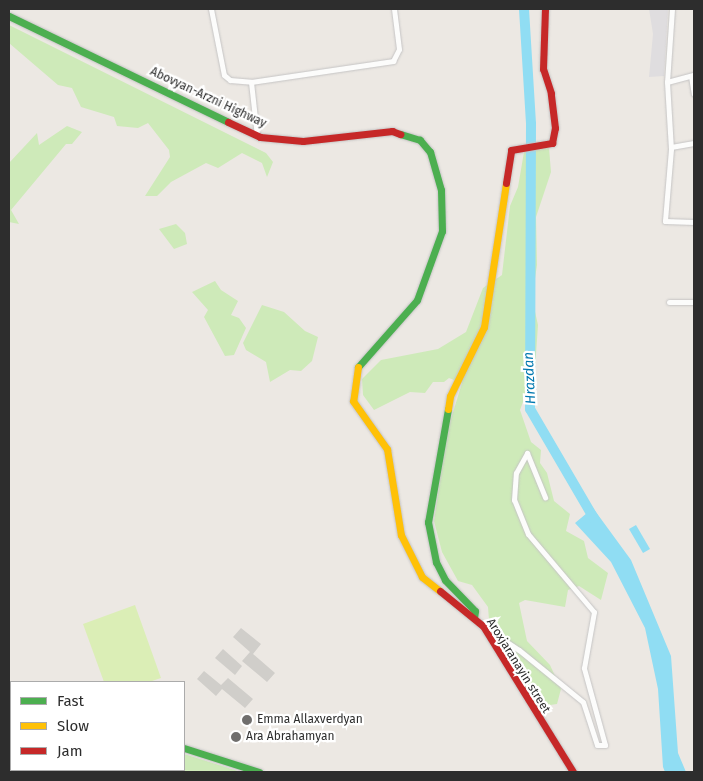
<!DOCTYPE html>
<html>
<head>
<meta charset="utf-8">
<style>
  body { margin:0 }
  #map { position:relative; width:703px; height:781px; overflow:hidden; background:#ece8e3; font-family:"Fira Sans",sans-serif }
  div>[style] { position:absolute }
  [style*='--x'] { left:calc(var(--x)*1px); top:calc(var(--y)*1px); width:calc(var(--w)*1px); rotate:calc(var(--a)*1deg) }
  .industrial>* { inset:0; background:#dfdddf }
  .green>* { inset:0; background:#ceeab9 }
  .pitch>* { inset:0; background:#dbeeb6 }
  .water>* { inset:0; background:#90ddf3 }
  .river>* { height:10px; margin:-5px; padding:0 5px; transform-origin:5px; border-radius:5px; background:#90ddf3 }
  .building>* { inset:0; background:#d0ceca }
  .roads { filter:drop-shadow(0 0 1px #c5c4c4) drop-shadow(0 0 1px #c5c4c4) }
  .street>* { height:5px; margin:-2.5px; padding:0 2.5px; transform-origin:2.5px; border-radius:2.5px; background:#fcfcfb }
  .fast>* { height:7px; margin:-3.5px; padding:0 3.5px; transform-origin:3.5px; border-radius:3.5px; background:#4caf50 }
  .slow>* { height:7px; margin:-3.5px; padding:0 3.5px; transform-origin:3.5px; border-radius:3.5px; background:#ffc107 }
  .jam>* { height:7px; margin:-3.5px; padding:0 3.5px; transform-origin:3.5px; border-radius:3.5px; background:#c62828 }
  .dots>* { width:14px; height:14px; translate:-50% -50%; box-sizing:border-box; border:2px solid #fff; border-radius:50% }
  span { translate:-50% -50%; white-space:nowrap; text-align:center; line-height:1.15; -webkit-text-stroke:4.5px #fff; paint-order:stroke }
  .street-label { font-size:12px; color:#2d2d2d }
  .poi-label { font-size:12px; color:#2d2d2d }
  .left { translate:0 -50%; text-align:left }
  .water-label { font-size:14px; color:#0078af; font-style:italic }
  .frame { position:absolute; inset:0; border:10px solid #2d2d2d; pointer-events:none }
  .legend { position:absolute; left:10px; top:681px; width:175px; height:90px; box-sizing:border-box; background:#fff; border:1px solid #ababab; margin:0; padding:6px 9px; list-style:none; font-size:15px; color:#2d2d2d }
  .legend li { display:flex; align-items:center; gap:10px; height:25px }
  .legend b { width:25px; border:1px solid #ababab }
</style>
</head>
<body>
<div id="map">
  <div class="industrial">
    <i style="clip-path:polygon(649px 9px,668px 9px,664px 76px,649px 77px,653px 34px)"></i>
  </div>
  <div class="green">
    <i style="clip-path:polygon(9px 25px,266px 153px,273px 162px,267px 177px,262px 163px,242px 153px,218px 168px,206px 163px,171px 182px,157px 196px,145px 196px,170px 157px,169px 150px,148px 123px,138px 128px,117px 126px,114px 117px,81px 107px,72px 88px,58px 85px,9px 43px)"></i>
    <i style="clip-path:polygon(67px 126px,82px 132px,72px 144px,66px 144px,11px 210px,19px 224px,9px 222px,9px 163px,37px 133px,39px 145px)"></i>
    <i style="clip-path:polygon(543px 147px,549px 148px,551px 172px,536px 217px,537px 265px,532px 298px,538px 325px,535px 369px,520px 410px,531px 442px,541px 450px,540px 463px,547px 473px,554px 501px,570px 514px,566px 531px,584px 541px,588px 558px,608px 573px,601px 600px,579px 586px,568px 590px,565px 607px,525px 600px,519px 603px,527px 641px,550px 665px,561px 689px,557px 704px,550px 705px,547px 714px,539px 711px,507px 656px,494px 623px,489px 620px,488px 607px,472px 585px,458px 581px,442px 552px,434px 521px,447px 432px,462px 383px,449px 378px,444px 382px,433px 382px,425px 393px,410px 392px,374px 410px,363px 395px,362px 379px,381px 360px,438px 349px,466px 332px,483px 288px,502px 275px,510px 206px,518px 187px,524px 152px)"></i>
    <i style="clip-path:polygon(176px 224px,185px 233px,187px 244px,174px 249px,159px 229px)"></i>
    <i style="clip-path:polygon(215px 281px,221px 290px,238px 301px,231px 315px,239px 318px,246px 328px,234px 355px,225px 356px,204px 317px,208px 310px,192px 292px)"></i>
    <i style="clip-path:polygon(262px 305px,284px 312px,305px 331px,318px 337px,312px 361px,301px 371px,290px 370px,270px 382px,266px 362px,246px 350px,243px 343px)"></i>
    <i style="clip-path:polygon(184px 754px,241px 772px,118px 770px,184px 770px)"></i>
  </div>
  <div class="pitch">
    <i style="clip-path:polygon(135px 605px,161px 678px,149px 682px,104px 682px,83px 624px)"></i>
  </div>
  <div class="water">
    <i style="clip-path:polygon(593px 508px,631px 560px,671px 656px,678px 753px,686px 772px,665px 772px,663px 767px,658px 689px,645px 628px,611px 562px,575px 523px)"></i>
    <i style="clip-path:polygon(636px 525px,650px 549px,643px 553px,629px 529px)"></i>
  </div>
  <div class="river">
    <i style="--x:524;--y:9;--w:115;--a:86.5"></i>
    <i style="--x:531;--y:124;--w:285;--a:90.2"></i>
    <i style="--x:530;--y:409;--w:131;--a:59.7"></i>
  </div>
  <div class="building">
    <i style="clip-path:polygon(241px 628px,261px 644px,253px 654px,275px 673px,267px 682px,242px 661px,250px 652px,233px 637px)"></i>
    <i style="clip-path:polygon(223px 649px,242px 666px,235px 675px,215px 658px)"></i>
    <i style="clip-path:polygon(204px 671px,221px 685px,228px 678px,253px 699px,245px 708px,222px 689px,216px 696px,197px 679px)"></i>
  </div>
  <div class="roads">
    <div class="street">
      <i style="--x:211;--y:9;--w:67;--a:78.9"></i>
      <i style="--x:224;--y:75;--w:8;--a:40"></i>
      <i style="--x:230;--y:80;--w:21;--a:5"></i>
      <i style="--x:251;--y:82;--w:144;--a:-8.4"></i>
      <i style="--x:393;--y:61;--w:13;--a:-63"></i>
      <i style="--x:399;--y:49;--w:40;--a:-97.1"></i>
      <i style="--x:672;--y:9;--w:73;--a:93.9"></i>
      <i style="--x:667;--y:82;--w:67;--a:86.6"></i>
      <i style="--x:671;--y:149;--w:72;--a:94.8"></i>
      <i style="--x:665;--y:221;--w:29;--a:2"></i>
      <i style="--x:691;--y:76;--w:18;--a:81"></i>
      <i style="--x:251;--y:82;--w:54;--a:83.7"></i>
      <i style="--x:667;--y:82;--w:28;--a:-15"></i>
      <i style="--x:671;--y:147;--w:23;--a:-10"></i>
      <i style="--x:669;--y:302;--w:25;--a:0"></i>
      <i style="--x:491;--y:640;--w:13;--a:0"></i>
      <i style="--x:504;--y:640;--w:18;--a:34"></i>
      <i style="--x:519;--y:650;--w:82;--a:39.1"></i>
      <i style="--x:583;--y:702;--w:45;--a:72"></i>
      <i style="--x:597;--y:745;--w:8;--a:0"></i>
      <i style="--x:605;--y:745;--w:80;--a:-105.3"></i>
      <i style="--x:584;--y:668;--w:57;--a:-79.9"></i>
      <i style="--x:594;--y:612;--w:102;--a:-130.2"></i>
      <i style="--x:528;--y:534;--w:37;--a:-112"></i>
      <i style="--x:514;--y:500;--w:27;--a:-86"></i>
      <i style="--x:516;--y:473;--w:23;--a:-61"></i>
      <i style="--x:527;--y:453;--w:48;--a:67.8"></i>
      <i style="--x:9;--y:741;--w:4;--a:56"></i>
      <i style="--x:9;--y:750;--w:3;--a:-45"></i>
    </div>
    <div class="fast">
      <i style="--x:9;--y:16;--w:243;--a:25.8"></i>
      <i style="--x:358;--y:367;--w:89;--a:-48.6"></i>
      <i style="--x:417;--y:300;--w:73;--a:-70.1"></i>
      <i style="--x:442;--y:231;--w:41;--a:-91.4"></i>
      <i style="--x:441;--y:190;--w:40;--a:-106"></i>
      <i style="--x:430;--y:152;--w:16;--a:-130"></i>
      <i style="--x:420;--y:140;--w:21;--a:-163"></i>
      <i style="--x:448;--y:409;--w:115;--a:100"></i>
      <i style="--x:428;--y:522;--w:41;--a:78.7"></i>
      <i style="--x:436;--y:562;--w:20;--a:63"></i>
      <i style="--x:445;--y:580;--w:43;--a:45.9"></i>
      <i style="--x:475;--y:611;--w:7;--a:98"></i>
      <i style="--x:184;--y:748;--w:79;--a:17.7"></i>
    </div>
    <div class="slow">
      <i style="--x:358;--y:367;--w:34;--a:98"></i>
      <i style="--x:353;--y:401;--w:59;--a:54.7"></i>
      <i style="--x:387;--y:449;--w:87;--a:80.8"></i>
      <i style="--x:401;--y:535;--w:47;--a:63.4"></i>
      <i style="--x:422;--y:577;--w:23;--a:38"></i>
      <i style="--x:448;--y:409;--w:13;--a:-81"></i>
      <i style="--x:450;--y:396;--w:77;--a:-63.8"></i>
      <i style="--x:484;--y:327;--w:146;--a:-81.3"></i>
      <i style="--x:9;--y:691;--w:2;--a:0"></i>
    </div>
    <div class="jam">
      <i style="--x:228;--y:122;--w:35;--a:25"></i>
      <i style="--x:260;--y:137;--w:43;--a:5.3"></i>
      <i style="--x:303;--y:141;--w:90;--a:-6.4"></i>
      <i style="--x:392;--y:131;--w:9;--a:21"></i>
      <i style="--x:506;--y:183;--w:33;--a:-81"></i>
      <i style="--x:511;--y:150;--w:42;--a:-9.7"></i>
      <i style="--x:552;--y:143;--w:15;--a:-79"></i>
      <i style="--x:555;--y:128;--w:35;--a:-97"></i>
      <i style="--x:551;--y:93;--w:25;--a:-108"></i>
      <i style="--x:543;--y:69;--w:60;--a:-88.1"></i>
      <i style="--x:440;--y:591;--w:55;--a:39.1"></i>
      <i style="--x:483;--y:626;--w:172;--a:58.3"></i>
    </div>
  </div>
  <div class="dots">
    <i style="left:247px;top:720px;background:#706e6d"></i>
    <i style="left:236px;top:737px;background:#706e6d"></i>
  </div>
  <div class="street-label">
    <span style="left:208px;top:98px;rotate:25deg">Abovyan-Arzni Highway</span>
    <span style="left:518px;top:666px;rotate:58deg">Aroxjaranayin street</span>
  </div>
  <div class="poi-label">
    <span class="left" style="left:257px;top:720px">Emma Allaxverdyan</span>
    <span class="left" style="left:246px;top:737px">Ara Abrahamyan</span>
  </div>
  <div class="water-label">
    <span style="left:530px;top:378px;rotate:-93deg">Hrazdan</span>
  </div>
  <div class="frame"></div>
  <ul class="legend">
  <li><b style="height:6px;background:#4caf50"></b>Fast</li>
  <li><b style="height:6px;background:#ffc107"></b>Slow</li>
  <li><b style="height:6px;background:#c62828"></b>Jam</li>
  </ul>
</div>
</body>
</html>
